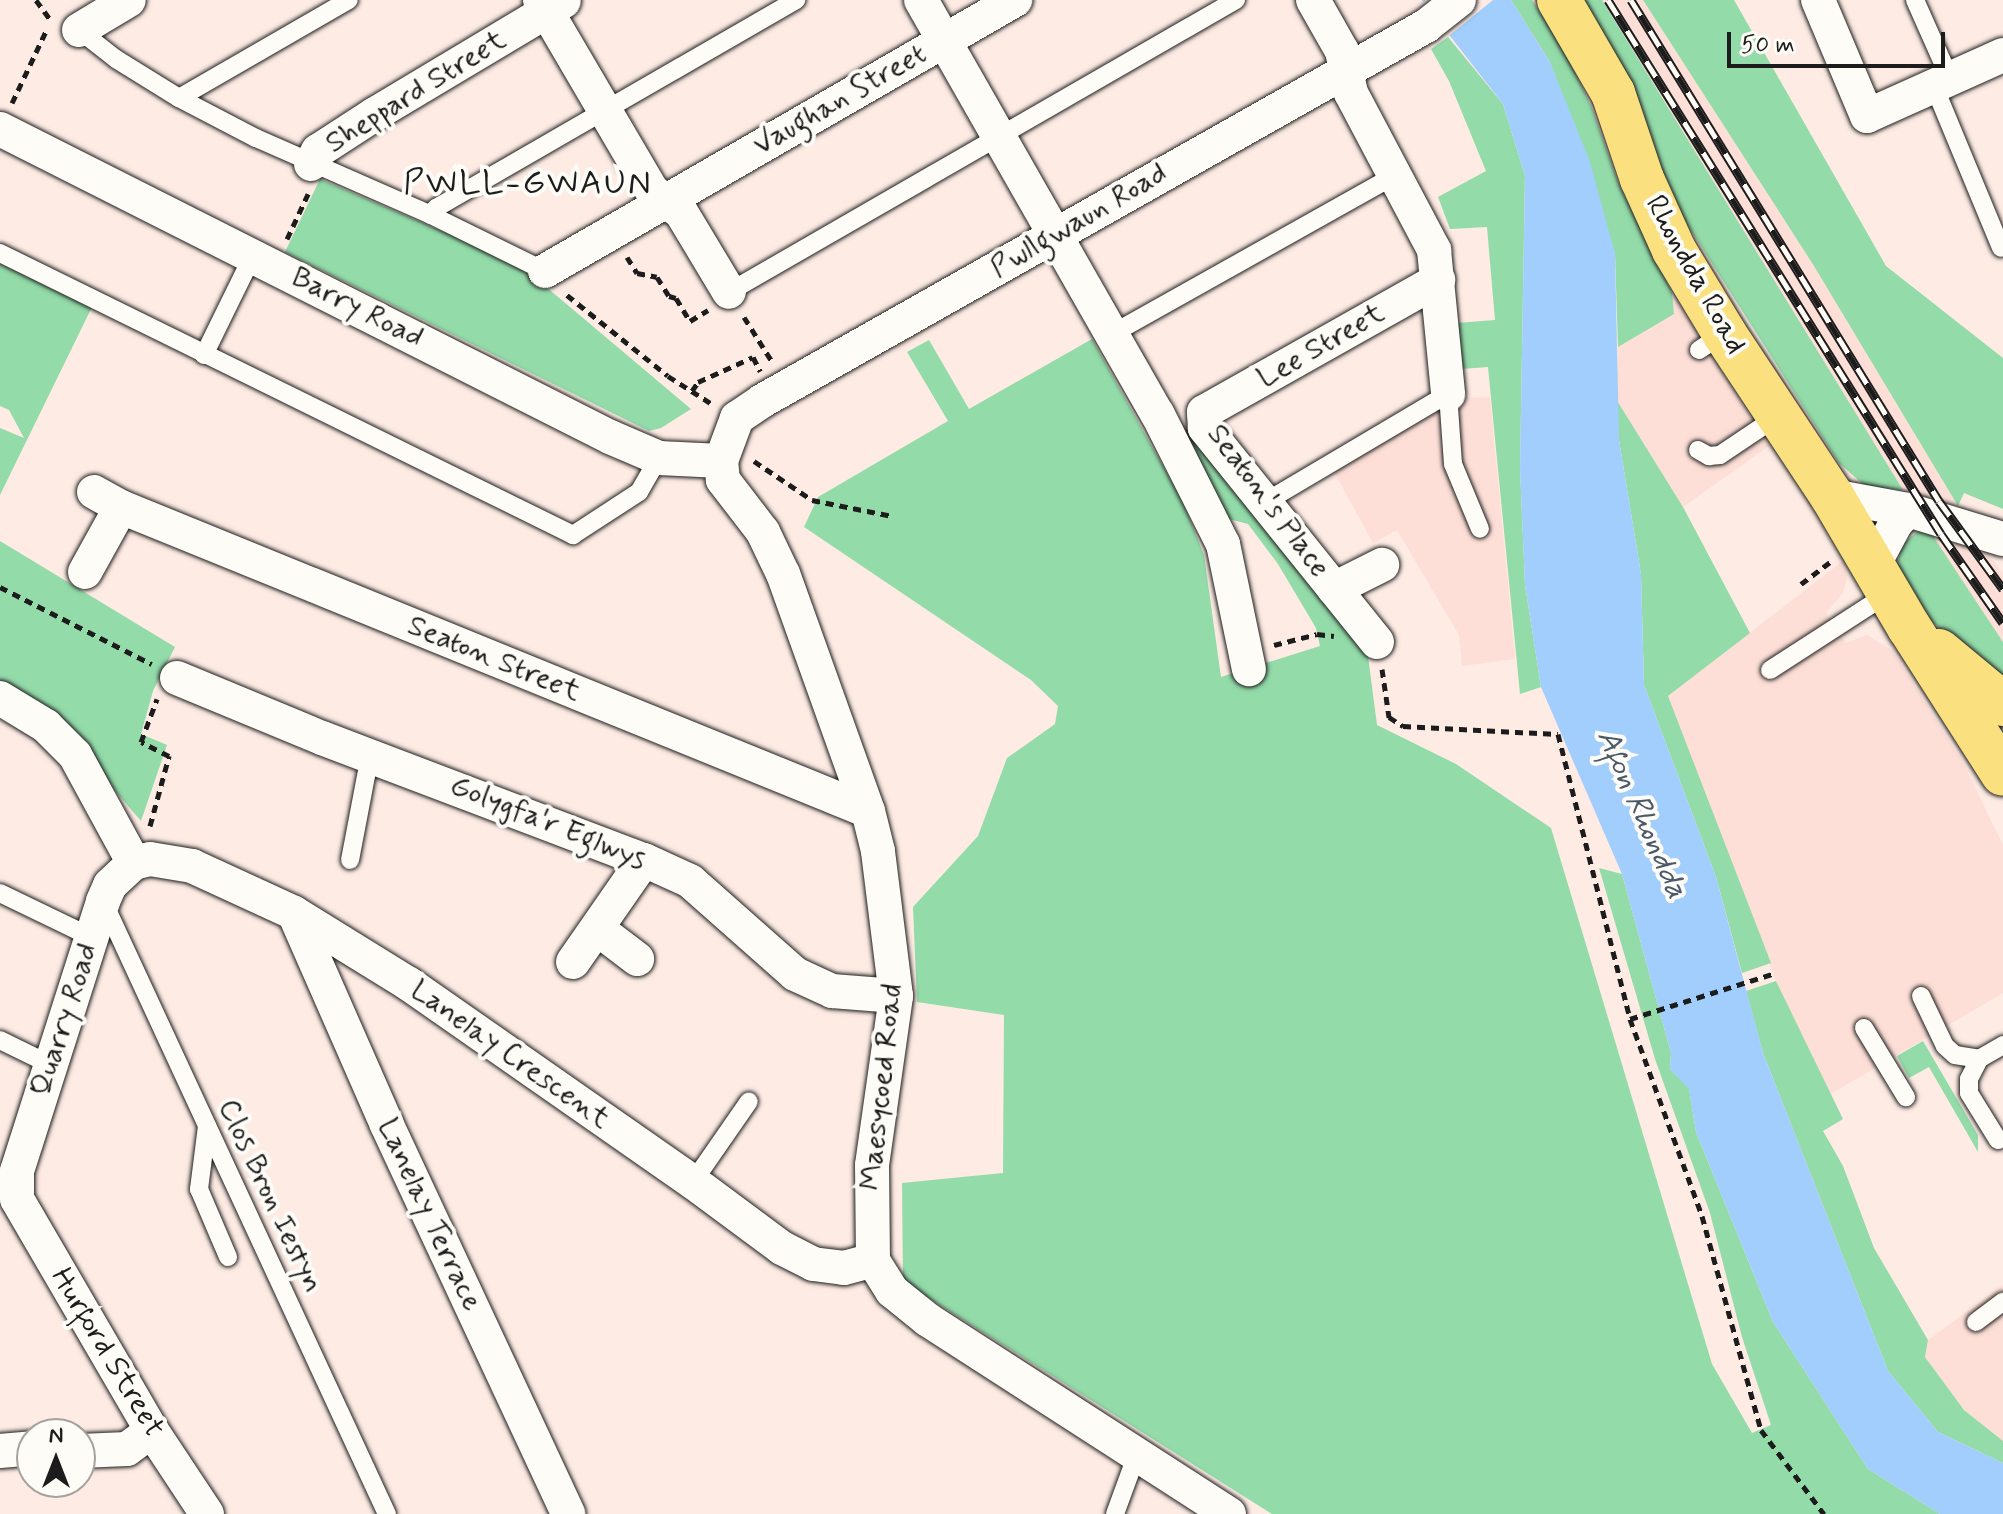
<!DOCTYPE html>
<html>
<head>
<meta charset="utf-8">
<style>
  body { margin:0 }
  #map { position:relative; width:2003px; height:1514px; overflow:hidden; background:#fdebe4; font-family:Mynerve,sans-serif }
  div>[style] { position:absolute }
  [style*='--x'] { left:calc(var(--x)*1px); top:calc(var(--y)*1px); width:calc(var(--w)*1px); rotate:calc(var(--a)*1deg) }
  .built>* { inset:0; background:#fddfd7 }
  .green>* { inset:0; background:#93dba9 }
  .water>* { inset:0; background:#a1cefc }
  .pier>* { inset:0; background:#fdebe4 }
  .path>* { height:5px; margin-top:-2.5px; transform-origin:0; background:repeating-linear-gradient(90deg,#1c1c1c 0 8px,transparent 0 14px) }
  .roads { filter:drop-shadow(0 0 2px #1c1c1c) drop-shadow(0 0 2px #1c1c1c) }
  .lane>* { height:18px; margin:-9px; padding:0 9px; transform-origin:9px; border-radius:9px; background:#fdfcf7 }
  .street>* { height:34px; margin:-17px; padding:0 17px; transform-origin:17px; border-radius:17px; background:#fdfcf7 }
  .primary>* { height:44px; margin:-22px; padding:0 22px; transform-origin:22px; border-radius:22px; background:#fbe080 }
  .rail>* { height:9px; margin-top:-4.5px; transform-origin:0; background:repeating-linear-gradient(90deg,#fdfcf7 0 18px,#1c1c1c 0 36px); box-sizing:border-box; border-block:2px solid #1c1c1c }
  span { translate:-50% -50%; white-space:nowrap; text-align:center; line-height:1.15; -webkit-text-stroke:8px #fdfcf7; paint-order:stroke }
  .street-label { font-size:30px; color:#1c1c1c }
  .water-label { font-size:32px; color:#4b5a6a; font-style:italic }
  .quarter-label { font-size:34px; color:#1c1c1c; letter-spacing:2px }
  .north { position:absolute; left:16px; top:1418px; width:80px; height:80px; box-sizing:border-box; background:#fdfcf7; border:2px solid #a3a29f; border-radius:50%; rotate:0deg; font-size:22px; font-weight:700; line-height:32px; text-align:center; color:#1c1c1c }
  .north::after { content:''; display:block; margin:auto; width:28px; height:36px; background:#1c1c1c; clip-path:polygon(50% 0,100% 100%,50% 72%,0 100%) }
  .scale { position:absolute; left:1727px; top:32px; width:218px; height:36px; box-sizing:border-box; border:4px solid #1c1c1c; border-top:0; padding-left:10px; font-size:24px; line-height:28px; white-space:nowrap; color:#1c1c1c; -webkit-text-stroke:6px #fdfcf7; paint-order:stroke }
</style>
</head>
<body>
<div id="map">
  <div class="built">
    <i style="clip-path:polygon(1602px 0,1643px 0,1814px 266px,1958px 506px,1903px 490px)"></i>
    <i style="clip-path:polygon(1672px 293px,1769px 446px,1683px 507px,1616px 399px,1618px 347px,1673px 314px)"></i>
    <i style="clip-path:polygon(1490px 397px,1515px 659px,1462px 666px,1459px 635px,1397px 530px,1373px 543px,1333px 470px,1449px 404px,1463px 398px)"></i>
    <i style="clip-path:polygon(1929px 530px,1986px 551px,2003px 574px,2003px 642px)"></i>
    <i style="clip-path:polygon(1844px 560px,1847px 577px,1843px 593px,1826px 613px,1846px 643px,1867px 635px,1893px 651px,1962px 761px,2003px 845px,2003px 993px,1829px 1095px,1776px 981px,1668px 696px)"></i>
    <i style="clip-path:polygon(2003px 1285px,2003px 1441px,1964px 1410px,1925px 1357px,1928px 1340px)"></i>
  </div>
  <div class="green">
    <i style="clip-path:polygon(1511px 0,1532px 0,1565px 51px,1592px 108px,1618px 182px,1672px 293px,1674px 314px,1618px 347px,1615px 254px,1550px 62px)"></i>
    <i style="clip-path:polygon(1577px 0,1602px 0,1903px 490px,1865px 486px,1839px 463px,1671px 199px)"></i>
    <i style="clip-path:polygon(1643px 0,1734px 0,1886px 266px,2003px 358px,2003px 509px,1964px 493px,1958px 506px,1814px 266px)"></i>
    <i style="clip-path:polygon(1448px 37px,1503px 104px,1525px 176px,1520px 468px,1525px 585px,1541px 687px,1520px 694px,1488px 367px,1461px 369px,1457px 323px,1495px 320px,1487px 227px,1450px 229px,1438px 197px,1486px 171px,1449px 81px,1431px 49px)"></i>
    <i style="clip-path:polygon(320px 179px,507px 259px,551px 291px,691px 409px,661px 428px,649px 431px,285px 252px)"></i>
    <i style="clip-path:polygon(0 264px,92px 307px,0 495px,0 428px,24px 438px,9px 410px,0 406px)"></i>
    <i style="clip-path:polygon(1092px 339px,1183px 502px,1204px 555px,1221px 677px,1320px 646px,1316px 628px,1278px 564px,1248px 524px,1229px 519px,1184px 438px,1195px 439px,1350px 627px,1368px 656px,1377px 725px,1456px 764px,1551px 828px,1712px 1364px,1752px 1433px,1771px 1425px,1742px 1337px,1710px 1213px,1655px 1059px,1599px 868px,1622px 874px,1671px 1053px,1670px 1069px,1689px 1088px,1696px 1132px,1773px 1322px,1868px 1469px,1940px 1514px,1272px 1514px,903px 1282px,902px 1183px,1003px 1173px,1004px 1015px,917px 1002px,913px 907px,978px 836px,1007px 758px,1055px 724px,1058px 706px,1031px 680px,804px 527px,818px 497px,948px 421px,907px 352px,929px 340px,969px 409px)"></i>
    <i style="clip-path:polygon(1616px 399px,1683px 507px,1750px 633px,1668px 696px,1771px 963px,1742px 973px,1716px 877px,1644px 685px,1641px 574px,1619px 440px)"></i>
    <i style="clip-path:polygon(1929px 530px,2003px 642px,2003px 683px,1929px 619px,1897px 565px,1901px 545px,1917px 532px)"></i>
    <i style="clip-path:polygon(0 541px,175px 647px,153px 691px,141px 734px,167px 745px,141px 821px,97px 770px,81px 736px,48px 708px,0 682px)"></i>
    <i style="clip-path:polygon(1776px 981px,1843px 1119px,1823px 1131px,1843px 1166px,1874px 1248px,1928px 1340px,1925px 1357px,1964px 1410px,2003px 1441px,2003px 1463px,1938px 1432px,1888px 1371px,1763px 1053px,1746px 991px)"></i>
    <i style="clip-path:polygon(1923px 1041px,1978px 1135px,1978px 1152px,1929px 1067px,1909px 1078px,1899px 1060px,1897px 1056px)"></i>
  </div>
  <div class="water">
    <i style="clip-path:polygon(1422px 0,1511px 0,1550px 62px,1590px 162px,1615px 254px,1619px 440px,1641px 574px,1644px 685px,1716px 877px,1763px 1053px,1888px 1371px,1938px 1432px,2003px 1463px,2003px 1514px,1940px 1514px,1868px 1469px,1773px 1322px,1696px 1132px,1689px 1089px,1670px 1069px,1671px 1053px,1622px 874px,1541px 687px,1525px 585px,1520px 468px,1525px 176px,1503px 104px)"></i>
  </div>
  <div class="pier">
    <i style="clip-path:polygon(1426px 0,1493px 0,1445px 39px,1421px 4px)"></i>
  </div>
  <div class="path">
    <i style="--x:36;--y:0;--w:26;--a:54"></i>
    <i style="--x:12;--y:103;--w:82;--a:-64.7"></i>
    <i style="--x:287;--y:239;--w:50;--a:-65"></i>
    <i style="--x:627;--y:257;--w:19;--a:58"></i>
    <i style="--x:637;--y:273;--w:20;--a:11"></i>
    <i style="--x:657;--y:277;--w:22;--a:58"></i>
    <i style="--x:669;--y:296;--w:7;--a:16"></i>
    <i style="--x:676;--y:298;--w:27;--a:59"></i>
    <i style="--x:690;--y:321;--w:21;--a:-31"></i>
    <i style="--x:567;--y:295;--w:129;--a:38.7"></i>
    <i style="--x:668;--y:376;--w:52;--a:32.5"></i>
    <i style="--x:744;--y:317;--w:54;--a:57.8"></i>
    <i style="--x:692;--y:391;--w:11;--a:-56"></i>
    <i style="--x:698;--y:382;--w:60;--a:-24.4"></i>
    <i style="--x:753;--y:357;--w:16;--a:63"></i>
    <i style="--x:754;--y:461;--w:70;--a:33.9"></i>
    <i style="--x:812;--y:500;--w:82;--a:11.3"></i>
    <i style="--x:1801;--y:584;--w:36;--a:-37"></i>
    <i style="--x:0;--y:587;--w:170;--a:26.9"></i>
    <i style="--x:1274;--y:645;--w:44;--a:-14.3"></i>
    <i style="--x:1317;--y:634;--w:17;--a:7"></i>
    <i style="--x:1382;--y:669;--w:49;--a:81.7"></i>
    <i style="--x:1389;--y:717;--w:17;--a:33"></i>
    <i style="--x:1403;--y:726;--w:155;--a:3"></i>
    <i style="--x:1558;--y:734;--w:294;--a:75.8"></i>
    <i style="--x:1630;--y:1019;--w:210;--a:69.9"></i>
    <i style="--x:1702;--y:1216;--w:222;--a:74.6"></i>
    <i style="--x:1761;--y:1430;--w:105;--a:53.1"></i>
    <i style="--x:150;--y:826;--w:73;--a:-74.8"></i>
    <i style="--x:169;--y:756;--w:31;--a:-153"></i>
    <i style="--x:141;--y:742;--w:46;--a:-69.6"></i>
    <i style="--x:1630;--y:1019;--w:152;--a:-17.6"></i>
  </div>
  <div class="roads">
    <div class="lane">
      <i style="--x:1915;--y:0;--w:86;--a:66.1"></i>
      <i style="--x:79;--y:30;--w:47;--a:38.1"></i>
      <i style="--x:116;--y:59;--w:74;--a:31.8"></i>
      <i style="--x:179;--y:98;--w:87;--a:27.5"></i>
      <i style="--x:256;--y:138;--w:191;--a:23.7"></i>
      <i style="--x:431;--y:215;--w:127;--a:26.2"></i>
      <i style="--x:1934;--y:86;--w:175;--a:67.5"></i>
      <i style="--x:179;--y:98;--w:196;--a:-30"></i>
      <i style="--x:431;--y:215;--w:9;--a:-54"></i>
      <i style="--x:436;--y:208;--w:416;--a:-30"></i>
      <i style="--x:0;--y:253;--w:639;--a:26.2"></i>
      <i style="--x:573;--y:535;--w:79;--a:-33.1"></i>
      <i style="--x:639;--y:492;--w:39;--a:-60"></i>
      <i style="--x:729;--y:292;--w:585;--a:-29.94"></i>
      <i style="--x:1112;--y:334;--w:325;--a:-29.3"></i>
      <i style="--x:1699;--y:350;--w:30;--a:-34"></i>
      <i style="--x:204;--y:355;--w:111;--a:-63.9"></i>
      <i style="--x:1448;--y:394;--w:70;--a:85.9"></i>
      <i style="--x:1453;--y:464;--w:70;--a:67.4"></i>
      <i style="--x:1698;--y:450;--w:13;--a:29"></i>
      <i style="--x:1709;--y:456;--w:11;--a:-5"></i>
      <i style="--x:1720;--y:455;--w:70;--a:-33.9"></i>
      <i style="--x:1267;--y:501;--w:210;--a:-30.6"></i>
      <i style="--x:1770;--y:670;--w:142;--a:-32.9"></i>
      <i style="--x:350;--y:860;--w:107;--a:-79.2"></i>
      <i style="--x:0;--y:893;--w:101;--a:25.8"></i>
      <i style="--x:104;--y:903;--w:673;--a:65.15"></i>
      <i style="--x:1921;--y:996;--w:55;--a:64.4"></i>
      <i style="--x:1945;--y:1046;--w:13;--a:42"></i>
      <i style="--x:1955;--y:1055;--w:24;--a:9"></i>
      <i style="--x:1864;--y:1028;--w:81;--a:58.7"></i>
      <i style="--x:0;--y:1040;--w:57;--a:26.1"></i>
      <i style="--x:207;--y:1126;--w:64;--a:97.2"></i>
      <i style="--x:199;--y:1189;--w:74;--a:66.9"></i>
      <i style="--x:1998;--y:1140;--w:55;--a:-121.7"></i>
      <i style="--x:1969;--y:1093;--w:14;--a:-90"></i>
      <i style="--x:1969;--y:1079;--w:22;--a:-63"></i>
      <i style="--x:1979;--y:1059;--w:28;--a:-30"></i>
      <i style="--x:693;--y:1182;--w:98;--a:-55.3"></i>
      <i style="--x:1976;--y:1322;--w:34;--a:-37"></i>
      <i style="--x:1115;--y:1514;--w:64;--a:-69.9"></i>
    </div>
    <div class="street">
      <i style="--x:540;--y:0;--w:221;--a:59.6"></i>
      <i style="--x:652;--y:191;--w:36;--a:36"></i>
      <i style="--x:681;--y:212;--w:93;--a:59"></i>
      <i style="--x:921;--y:0;--w:476;--a:60.3"></i>
      <i style="--x:1157;--y:413;--w:147;--a:63.3"></i>
      <i style="--x:1223;--y:544;--w:128;--a:78.3"></i>
      <i style="--x:1313;--y:0;--w:59;--a:60.4"></i>
      <i style="--x:1342;--y:51;--w:43;--a:77.9"></i>
      <i style="--x:1351;--y:93;--w:178;--a:62.1"></i>
      <i style="--x:1434;--y:250;--w:145;--a:84.4"></i>
      <i style="--x:1818;--y:0;--w:126;--a:67.1"></i>
      <i style="--x:1867;--y:116;--w:149;--a:-24.2"></i>
      <i style="--x:79;--y:30;--w:58;--a:-31"></i>
      <i style="--x:0;--y:129;--w:683;--a:26.79"></i>
      <i style="--x:610;--y:437;--w:53;--a:23.2"></i>
      <i style="--x:659;--y:458;--w:62;--a:2.8"></i>
      <i style="--x:311;--y:164;--w:15;--a:-62"></i>
      <i style="--x:318;--y:151;--w:68;--a:-33"></i>
      <i style="--x:375;--y:114;--w:220;--a:-30.9"></i>
      <i style="--x:545;--y:271;--w:543;--a:-29.97"></i>
      <i style="--x:94;--y:492;--w:31;--a:29"></i>
      <i style="--x:121;--y:507;--w:806;--a:22.14"></i>
      <i style="--x:1832;--y:496;--w:77;--a:10.4"></i>
      <i style="--x:1908;--y:510;--w:99;--a:17"></i>
      <i style="--x:1874;--y:564;--w:47;--a:-61.8"></i>
      <i style="--x:1896;--y:523;--w:18;--a:-47"></i>
      <i style="--x:85;--y:572;--w:74;--a:-61"></i>
      <i style="--x:1334;--y:589;--w:54;--a:-26.6"></i>
      <i style="--x:1377;--y:642;--w:275;--a:-128.8"></i>
      <i style="--x:1205;--y:428;--w:16;--a:-94"></i>
      <i style="--x:1204;--y:412;--w:269;--a:-29.4"></i>
      <i style="--x:177;--y:678;--w:157;--a:22.5"></i>
      <i style="--x:322;--y:738;--w:344;--a:20.8"></i>
      <i style="--x:644;--y:860;--w:51;--a:24.5"></i>
      <i style="--x:690;--y:881;--w:140;--a:41.5"></i>
      <i style="--x:795;--y:974;--w:41;--a:24.7"></i>
      <i style="--x:832;--y:991;--w:64;--a:4.5"></i>
      <i style="--x:0;--y:698;--w:54;--a:31.3"></i>
      <i style="--x:46;--y:726;--w:41;--a:45"></i>
      <i style="--x:75;--y:755;--w:123;--a:61.4"></i>
      <i style="--x:294;--y:913;--w:232;--a:66.3"></i>
      <i style="--x:387;--y:1125;--w:429;--a:65"></i>
      <i style="--x:599;--y:930;--w:48;--a:37.3"></i>
      <i style="--x:573;--y:962;--w:124;--a:-55.2"></i>
      <i style="--x:0;--y:1451;--w:32;--a:-5"></i>
      <i style="--x:80;--y:1451;--w:47;--a:-2.4"></i>
      <i style="--x:127;--y:1449;--w:31;--a:-36"></i>
      <i style="--x:207;--y:1514;--w:100;--a:-123.5"></i>
      <i style="--x:152;--y:1431;--w:268;--a:-120.2"></i>
      <i style="--x:17;--y:1199;--w:28;--a:-90"></i>
      <i style="--x:17;--y:1171;--w:283;--a:-72.3"></i>
      <i style="--x:103;--y:901;--w:17;--a:-66"></i>
      <i style="--x:110;--y:885;--w:33;--a:-43"></i>
      <i style="--x:134;--y:863;--w:16;--a:-14"></i>
      <i style="--x:150;--y:859;--w:43;--a:9.5"></i>
      <i style="--x:192;--y:866;--w:112;--a:24.7"></i>
      <i style="--x:294;--y:913;--w:135;--a:31.7"></i>
      <i style="--x:409;--y:984;--w:346;--a:34.9"></i>
      <i style="--x:693;--y:1182;--w:111;--a:36.6"></i>
      <i style="--x:782;--y:1248;--w:35;--a:27"></i>
      <i style="--x:813;--y:1264;--w:31;--a:7"></i>
      <i style="--x:844;--y:1268;--w:30;--a:-15"></i>
      <i style="--x:1229;--y:1514;--w:358;--a:-147.2"></i>
      <i style="--x:928;--y:1320;--w:46;--a:-141.1"></i>
      <i style="--x:892;--y:1291;--w:36;--a:-122"></i>
      <i style="--x:873;--y:1260;--w:95;--a:-90.6"></i>
      <i style="--x:872;--y:1165;--w:171;--a:-81.9"></i>
      <i style="--x:896;--y:996;--w:146;--a:-97.1"></i>
      <i style="--x:878;--y:851;--w:41;--a:-104"></i>
      <i style="--x:868;--y:811;--w:252;--a:-109.7"></i>
      <i style="--x:783;--y:574;--w:47;--a:-115.5"></i>
      <i style="--x:763;--y:532;--w:66;--a:-127.6"></i>
      <i style="--x:723;--y:480;--w:19;--a:-96"></i>
      <i style="--x:721;--y:461;--w:46;--a:-69.6"></i>
      <i style="--x:737;--y:418;--w:30;--a:-34"></i>
      <i style="--x:762;--y:401;--w:763;--a:-29.46"></i>
      <i style="--x:1426;--y:26;--w:42;--a:-38.2"></i>
    </div>
    <div class="primary">
      <i style="--x:1559;--y:0;--w:108;--a:59.9"></i>
      <i style="--x:1613;--y:93;--w:91;--a:71.4"></i>
      <i style="--x:1642;--y:179;--w:78;--a:65.7"></i>
      <i style="--x:1674;--y:250;--w:97;--a:58.9"></i>
      <i style="--x:1724;--y:333;--w:196;--a:56.5"></i>
      <i style="--x:1832;--y:496;--w:152;--a:59.6"></i>
      <i style="--x:1909;--y:627;--w:174;--a:57.4"></i>
      <i style="--x:1939;--y:651;--w:83;--a:39.6"></i>
    </div>
  </div>
  <div class="rail">
    <i style="--x:1608;--y:0;--w:629;--a:58.05"></i>
    <i style="--x:1941;--y:534;--w:108;--a:55.1"></i>
    <i style="--x:1631;--y:0;--w:588;--a:58.42"></i>
    <i style="--x:1939;--y:501;--w:109;--a:54"></i>
  </div>
  <div class="street-label">
    <span style="left:416px;top:92px;rotate:-32deg">Sheppard Street</span>
    <span style="left:840px;top:100px;rotate:-30deg">Vaughan Street</span>
    <span style="left:1079px;top:221px;rotate:-30deg">Pwllgwaun Road</span>
    <span style="left:1695px;top:275px;rotate:61deg">Rhondda Road</span>
    <span style="left:357px;top:308px;rotate:27deg">Barry Road</span>
    <span style="left:1321px;top:346px;rotate:-30deg">Lee Street</span>
    <span style="left:1268px;top:501px;rotate:53deg">Seaton's Place</span>
    <span style="left:494px;top:659px;rotate:22deg">Seaton Street</span>
    <span style="left:548px;top:823px;rotate:22deg">Golygfa'r Eglwys</span>
    <span style="left:65px;top:1020px;rotate:-72deg">Quarry Road</span>
    <span style="left:510px;top:1055px;rotate:35deg">Lanelay Crescent</span>
    <span style="left:882px;top:1087px;rotate:-84deg">Maesycoed Road</span>
    <span style="left:270px;top:1196px;rotate:65deg">Clos Bron Iestyn</span>
    <span style="left:429px;top:1215px;rotate:65deg">Lanelay Terrace</span>
    <span style="left:107px;top:1353px;rotate:59deg">Hurford Street</span>
  </div>
  <div class="water-label">
    <span style="left:1642px;top:814px;rotate:66deg">Afon Rhondda</span>
  </div>
  <div class="quarter-label">
    <span style="left:528px;top:184px">PWLL-GWAUN</span>
  </div>
  <div class="north">N</div>
  <div class="scale">50 m</div>
</div>
</body>
</html>
